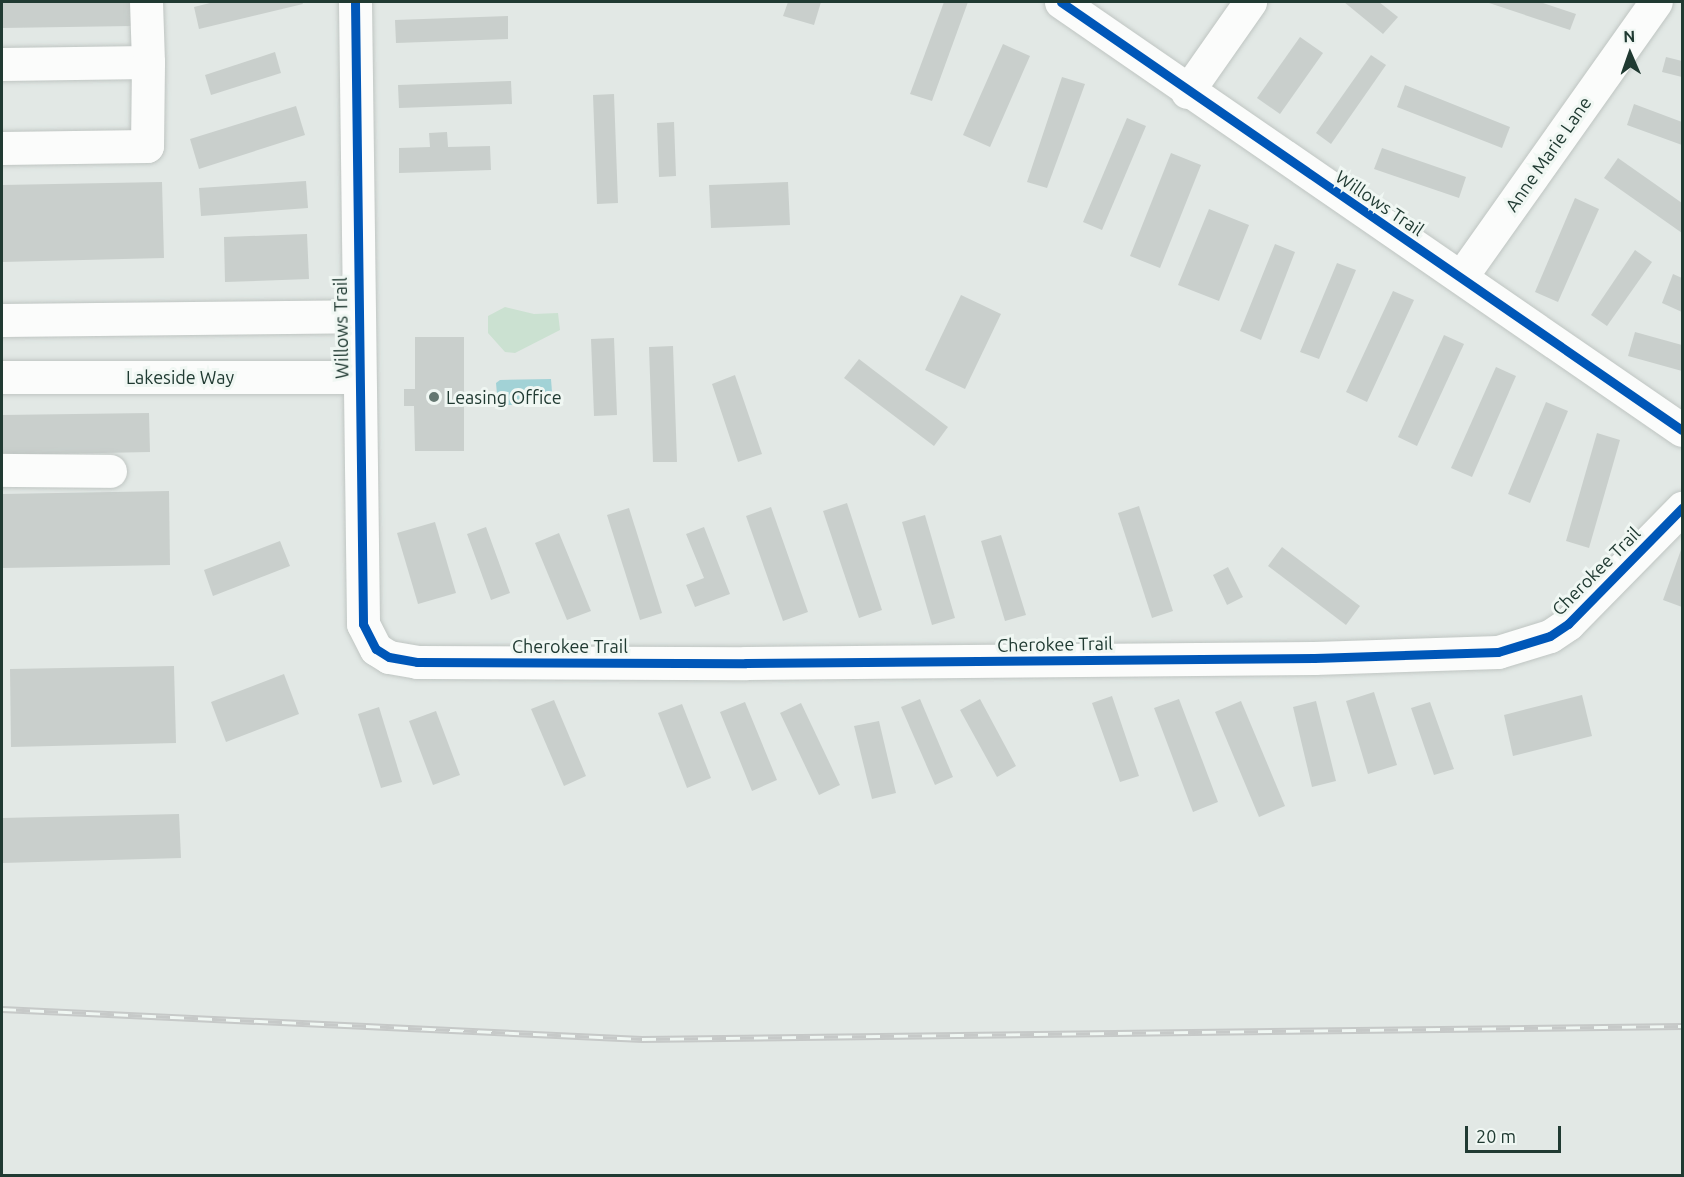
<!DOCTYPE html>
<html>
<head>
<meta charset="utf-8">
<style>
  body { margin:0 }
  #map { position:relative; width:1684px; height:1177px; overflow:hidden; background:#e2e8e5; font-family:Ubuntu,sans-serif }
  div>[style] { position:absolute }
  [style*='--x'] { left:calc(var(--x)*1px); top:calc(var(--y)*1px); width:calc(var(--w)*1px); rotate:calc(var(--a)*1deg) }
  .green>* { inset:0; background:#cbe1d1 }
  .water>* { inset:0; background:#a2d2d6 }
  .building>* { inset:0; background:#c9cfcc }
  .roads { filter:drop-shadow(0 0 2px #bfc5c2) drop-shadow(0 0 2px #bfc5c2) }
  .minor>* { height:33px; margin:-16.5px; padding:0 16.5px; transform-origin:16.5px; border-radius:16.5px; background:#fbfcfb }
  .rail>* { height:7px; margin-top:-3.5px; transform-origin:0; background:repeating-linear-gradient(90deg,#f0f7f3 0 14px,#c6c9c8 0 28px); box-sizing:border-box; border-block:2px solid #c6c9c8 }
  .cycleway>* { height:9px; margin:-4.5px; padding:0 4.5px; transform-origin:4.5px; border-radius:4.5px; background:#0057b8 }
  .dots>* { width:16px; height:16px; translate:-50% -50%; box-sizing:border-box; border:3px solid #f0f7f3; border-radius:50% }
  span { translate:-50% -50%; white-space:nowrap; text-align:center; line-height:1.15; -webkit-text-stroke:6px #f0f7f3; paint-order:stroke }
  .street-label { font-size:18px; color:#203a32 }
  .poi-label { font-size:18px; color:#203a32 }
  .left { translate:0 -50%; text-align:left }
  .frame { position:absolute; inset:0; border:3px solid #203a32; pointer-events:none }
  .north { position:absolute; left:1600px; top:24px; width:60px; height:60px; -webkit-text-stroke:4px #f0f7f3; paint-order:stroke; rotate:358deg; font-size:16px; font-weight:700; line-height:24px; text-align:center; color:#203a32 }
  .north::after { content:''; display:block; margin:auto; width:21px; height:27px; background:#203a32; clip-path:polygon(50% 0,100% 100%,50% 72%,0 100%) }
  .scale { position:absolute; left:1465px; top:1126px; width:96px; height:27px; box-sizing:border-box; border:3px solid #203a32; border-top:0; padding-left:8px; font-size:18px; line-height:21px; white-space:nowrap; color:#203a32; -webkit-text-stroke:4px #f0f7f3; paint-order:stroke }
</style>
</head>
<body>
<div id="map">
  <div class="green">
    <i style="clip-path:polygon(505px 307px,534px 314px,558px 313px,560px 330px,515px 353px,505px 352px,488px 333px,488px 316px)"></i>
  </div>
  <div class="water">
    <i style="clip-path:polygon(551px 379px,553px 405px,498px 405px,496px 383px,500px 380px)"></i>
  </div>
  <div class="building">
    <i style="clip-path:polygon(2px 2px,132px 2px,132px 26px,2px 28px)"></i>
    <i style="clip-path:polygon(214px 2px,302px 2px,303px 4px,199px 29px,194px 7px)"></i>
    <i style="clip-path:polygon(788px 2px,821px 2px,814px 25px,783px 16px)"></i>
    <i style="clip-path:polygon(944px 2px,968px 2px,932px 101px,910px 94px)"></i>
    <i style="clip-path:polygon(1344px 2px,1379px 2px,1398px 17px,1383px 34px)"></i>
    <i style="clip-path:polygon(1486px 2px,1540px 2px,1576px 14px,1570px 30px)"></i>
    <i style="clip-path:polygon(508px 16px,508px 39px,396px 43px,395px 20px)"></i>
    <i style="clip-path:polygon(1300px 37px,1323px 53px,1280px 114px,1257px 98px)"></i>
    <i style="clip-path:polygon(1003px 44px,1030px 56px,990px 147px,963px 135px)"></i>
    <i style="clip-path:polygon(275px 52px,281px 73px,211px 95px,205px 75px)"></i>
    <i style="clip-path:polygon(1371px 55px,1386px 65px,1331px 144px,1316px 133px)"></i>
    <i style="clip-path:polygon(1666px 57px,1682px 61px,1682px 77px,1662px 72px)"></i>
    <i style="clip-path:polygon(1062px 77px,1085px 84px,1047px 188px,1027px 182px)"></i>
    <i style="clip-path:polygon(511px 81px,512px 104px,399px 108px,398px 85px)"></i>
    <i style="clip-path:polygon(1405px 85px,1510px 127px,1502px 148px,1397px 107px)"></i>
    <i style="clip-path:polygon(614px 94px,618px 203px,597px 204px,593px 95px)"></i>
    <i style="clip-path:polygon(1634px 104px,1682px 122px,1682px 145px,1627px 125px)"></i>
    <i style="clip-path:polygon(296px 106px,305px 135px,199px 169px,190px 139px)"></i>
    <i style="clip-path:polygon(1127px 118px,1146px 126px,1102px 230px,1083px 222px)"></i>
    <i style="clip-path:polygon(674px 122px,676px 176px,659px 177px,657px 123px)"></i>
    <i style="clip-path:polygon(447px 132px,448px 147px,490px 146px,491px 170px,399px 173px,399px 148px,430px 147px,429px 133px)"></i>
    <i style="clip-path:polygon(1382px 148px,1466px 177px,1459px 198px,1374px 169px)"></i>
    <i style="clip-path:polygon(1171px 153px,1201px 165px,1160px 268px,1130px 256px)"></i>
    <i style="clip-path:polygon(1618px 158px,1682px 203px,1682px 233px,1604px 178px)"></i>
    <i style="clip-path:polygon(306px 181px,308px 208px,201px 216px,199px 188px)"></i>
    <i style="clip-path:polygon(162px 182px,164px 258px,2px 262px,2px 185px)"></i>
    <i style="clip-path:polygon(788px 182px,790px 225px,711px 228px,709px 185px)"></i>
    <i style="clip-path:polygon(1575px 198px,1599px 209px,1558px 302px,1535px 292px)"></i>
    <i style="clip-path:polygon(1209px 209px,1249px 225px,1219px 301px,1178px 285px)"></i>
    <i style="clip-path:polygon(307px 234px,309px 279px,225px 282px,224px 237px)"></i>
    <i style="clip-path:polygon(1275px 244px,1295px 252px,1261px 340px,1240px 331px)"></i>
    <i style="clip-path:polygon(1635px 250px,1652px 262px,1607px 326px,1591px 315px)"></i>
    <i style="clip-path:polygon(1337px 263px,1356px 270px,1319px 359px,1300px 352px)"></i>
    <i style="clip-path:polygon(1673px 274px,1682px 278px,1682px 312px,1662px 303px)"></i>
    <i style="clip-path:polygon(1393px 291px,1414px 300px,1367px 402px,1346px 392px)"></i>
    <i style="clip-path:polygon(961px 295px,1001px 314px,965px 389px,925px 370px)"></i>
    <i style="clip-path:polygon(1635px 332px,1682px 345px,1682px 371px,1628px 356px)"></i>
    <i style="clip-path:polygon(1444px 335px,1464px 344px,1417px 446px,1398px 437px)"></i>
    <i style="clip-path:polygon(415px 337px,464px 337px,464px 451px,415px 451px,414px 406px,404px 406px,404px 389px,415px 389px)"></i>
    <i style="clip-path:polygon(614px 338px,617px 415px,594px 416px,591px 339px)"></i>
    <i style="clip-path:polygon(673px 346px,677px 462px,653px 462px,649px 347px)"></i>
    <i style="clip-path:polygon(859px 359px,948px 427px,934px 446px,844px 378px)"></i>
    <i style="clip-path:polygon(1496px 367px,1516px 376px,1472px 477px,1451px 468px)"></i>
    <i style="clip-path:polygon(735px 375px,762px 454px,738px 462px,712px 384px)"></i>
    <i style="clip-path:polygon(1546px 402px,1568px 411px,1530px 503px,1508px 494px)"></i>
    <i style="clip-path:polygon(149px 413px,150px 452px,2px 455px,2px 415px)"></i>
    <i style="clip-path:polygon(1597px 433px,1620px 440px,1589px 548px,1566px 541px)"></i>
    <i style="clip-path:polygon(169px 491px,170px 565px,2px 568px,2px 494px)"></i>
    <i style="clip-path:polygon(847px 503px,882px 610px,859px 618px,823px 511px)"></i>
    <i style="clip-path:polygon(1139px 506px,1173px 611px,1152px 618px,1118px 513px)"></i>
    <i style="clip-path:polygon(771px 507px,808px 612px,783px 621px,746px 516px)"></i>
    <i style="clip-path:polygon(629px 508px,662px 613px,640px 620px,607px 515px)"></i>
    <i style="clip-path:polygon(925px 515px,955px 618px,932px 625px,902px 522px)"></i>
    <i style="clip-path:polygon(435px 522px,456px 593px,418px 604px,397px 533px)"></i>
    <i style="clip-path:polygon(486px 527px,510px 593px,491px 600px,467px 534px)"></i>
    <i style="clip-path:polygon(704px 527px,730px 594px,695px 607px,686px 585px,704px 578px,686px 534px)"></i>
    <i style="clip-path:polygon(559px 533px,591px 611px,567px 620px,535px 543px)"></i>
    <i style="clip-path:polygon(1001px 535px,1026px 615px,1005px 621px,981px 541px)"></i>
    <i style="clip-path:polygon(280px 541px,290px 566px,213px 596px,204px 570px)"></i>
    <i style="clip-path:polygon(1282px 547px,1360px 606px,1346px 625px,1268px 566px)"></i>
    <i style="clip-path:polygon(1682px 547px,1682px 607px,1663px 600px)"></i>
    <i style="clip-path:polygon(1228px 567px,1243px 597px,1227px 605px,1213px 575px)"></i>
    <i style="clip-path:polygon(174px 666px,176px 743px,11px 747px,10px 669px)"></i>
    <i style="clip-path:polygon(284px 674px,299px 714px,226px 742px,211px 702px)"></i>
    <i style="clip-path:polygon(1374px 692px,1397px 765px,1368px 774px,1346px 701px)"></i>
    <i style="clip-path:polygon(1582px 695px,1592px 736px,1513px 756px,1504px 715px)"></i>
    <i style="clip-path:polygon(1112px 696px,1139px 776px,1120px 782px,1092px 703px)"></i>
    <i style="clip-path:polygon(920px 699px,953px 777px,935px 785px,901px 707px)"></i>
    <i style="clip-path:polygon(980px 699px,1016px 766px,997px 777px,960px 710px)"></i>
    <i style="clip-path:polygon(1179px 699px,1218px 802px,1193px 812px,1154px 708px)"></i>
    <i style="clip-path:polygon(554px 700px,586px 776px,564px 786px,531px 709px)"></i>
    <i style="clip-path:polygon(1241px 701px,1285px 806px,1259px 817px,1215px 712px)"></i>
    <i style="clip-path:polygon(1316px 701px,1336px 781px,1312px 787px,1293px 707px)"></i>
    <i style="clip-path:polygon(745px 702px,777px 780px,752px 791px,720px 712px)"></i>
    <i style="clip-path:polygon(1430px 702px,1454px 769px,1434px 775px,1411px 708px)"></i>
    <i style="clip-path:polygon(801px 703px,840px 785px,819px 795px,780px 713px)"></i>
    <i style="clip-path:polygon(682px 704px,711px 778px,687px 788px,658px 713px)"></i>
    <i style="clip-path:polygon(379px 707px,402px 782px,381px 788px,358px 714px)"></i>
    <i style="clip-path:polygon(436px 711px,460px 775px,433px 785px,409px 721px)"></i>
    <i style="clip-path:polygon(879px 721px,896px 793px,872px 799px,854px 726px)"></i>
    <i style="clip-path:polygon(179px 814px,181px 858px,2px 863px,2px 818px)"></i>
  </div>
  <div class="roads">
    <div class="minor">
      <i style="--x:355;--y:2;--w:622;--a:89.26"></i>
      <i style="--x:363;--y:624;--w:28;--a:63"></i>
      <i style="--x:376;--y:649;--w:15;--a:32"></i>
      <i style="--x:389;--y:657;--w:28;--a:10"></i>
      <i style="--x:417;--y:662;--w:329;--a:0.2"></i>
      <i style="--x:746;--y:663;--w:568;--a:-0.5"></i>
      <i style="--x:1314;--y:658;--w:184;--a:-1.9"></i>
      <i style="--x:1498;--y:652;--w:54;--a:-17.1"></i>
      <i style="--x:1550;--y:636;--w:22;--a:-34"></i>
      <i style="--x:1568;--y:624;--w:163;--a:-45.5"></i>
      <i style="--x:1061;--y:2;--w:754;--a:34.58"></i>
      <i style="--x:2;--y:64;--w:146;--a:-0.8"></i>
      <i style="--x:148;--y:62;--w:60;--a:-91.9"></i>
      <i style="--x:1187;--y:92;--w:110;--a:-55"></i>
      <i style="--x:2;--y:148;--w:145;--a:-0.8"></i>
      <i style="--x:147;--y:146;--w:84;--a:-89.3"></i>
      <i style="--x:1461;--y:277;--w:337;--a:-54.7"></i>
      <i style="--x:2;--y:320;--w:356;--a:-0.6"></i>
      <i style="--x:2;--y:377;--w:356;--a:0"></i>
      <i style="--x:2;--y:470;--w:108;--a:0.5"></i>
    </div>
  </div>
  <div class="rail">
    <i style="--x:2;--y:1009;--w:641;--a:2.68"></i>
    <i style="--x:642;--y:1039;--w:1040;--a:-0.72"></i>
  </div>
  <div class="cycleway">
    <i style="--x:355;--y:2;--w:622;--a:89.26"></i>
    <i style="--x:363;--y:624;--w:28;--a:63"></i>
    <i style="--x:376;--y:649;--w:15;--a:32"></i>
    <i style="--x:389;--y:657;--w:28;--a:10"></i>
    <i style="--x:417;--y:662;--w:329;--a:0.2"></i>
    <i style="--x:746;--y:663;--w:568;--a:-0.5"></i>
    <i style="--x:1314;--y:658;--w:184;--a:-1.9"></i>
    <i style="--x:1498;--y:652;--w:54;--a:-17.1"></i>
    <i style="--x:1550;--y:636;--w:22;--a:-34"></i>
    <i style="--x:1568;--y:624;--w:163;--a:-45.5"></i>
    <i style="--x:1061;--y:2;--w:754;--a:34.58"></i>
  </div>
  <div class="dots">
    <i style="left:434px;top:397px;background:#647771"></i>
  </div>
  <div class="street-label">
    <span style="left:1548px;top:154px;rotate:-55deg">Anne Marie Lane</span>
    <span style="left:1380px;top:203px;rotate:34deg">Willows Trail</span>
    <span style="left:341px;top:328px;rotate:-91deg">Willows Trail</span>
    <span style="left:180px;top:377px">Lakeside Way</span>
    <span style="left:1596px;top:571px;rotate:-45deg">Cherokee Trail</span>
    <span style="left:1055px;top:644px;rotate:-1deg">Cherokee Trail</span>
    <span style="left:570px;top:646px">Cherokee Trail</span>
  </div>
  <div class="poi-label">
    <span class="left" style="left:446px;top:397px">Leasing Office</span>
  </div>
  <div class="frame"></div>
  <div class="north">N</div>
  <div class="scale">20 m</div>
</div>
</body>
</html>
